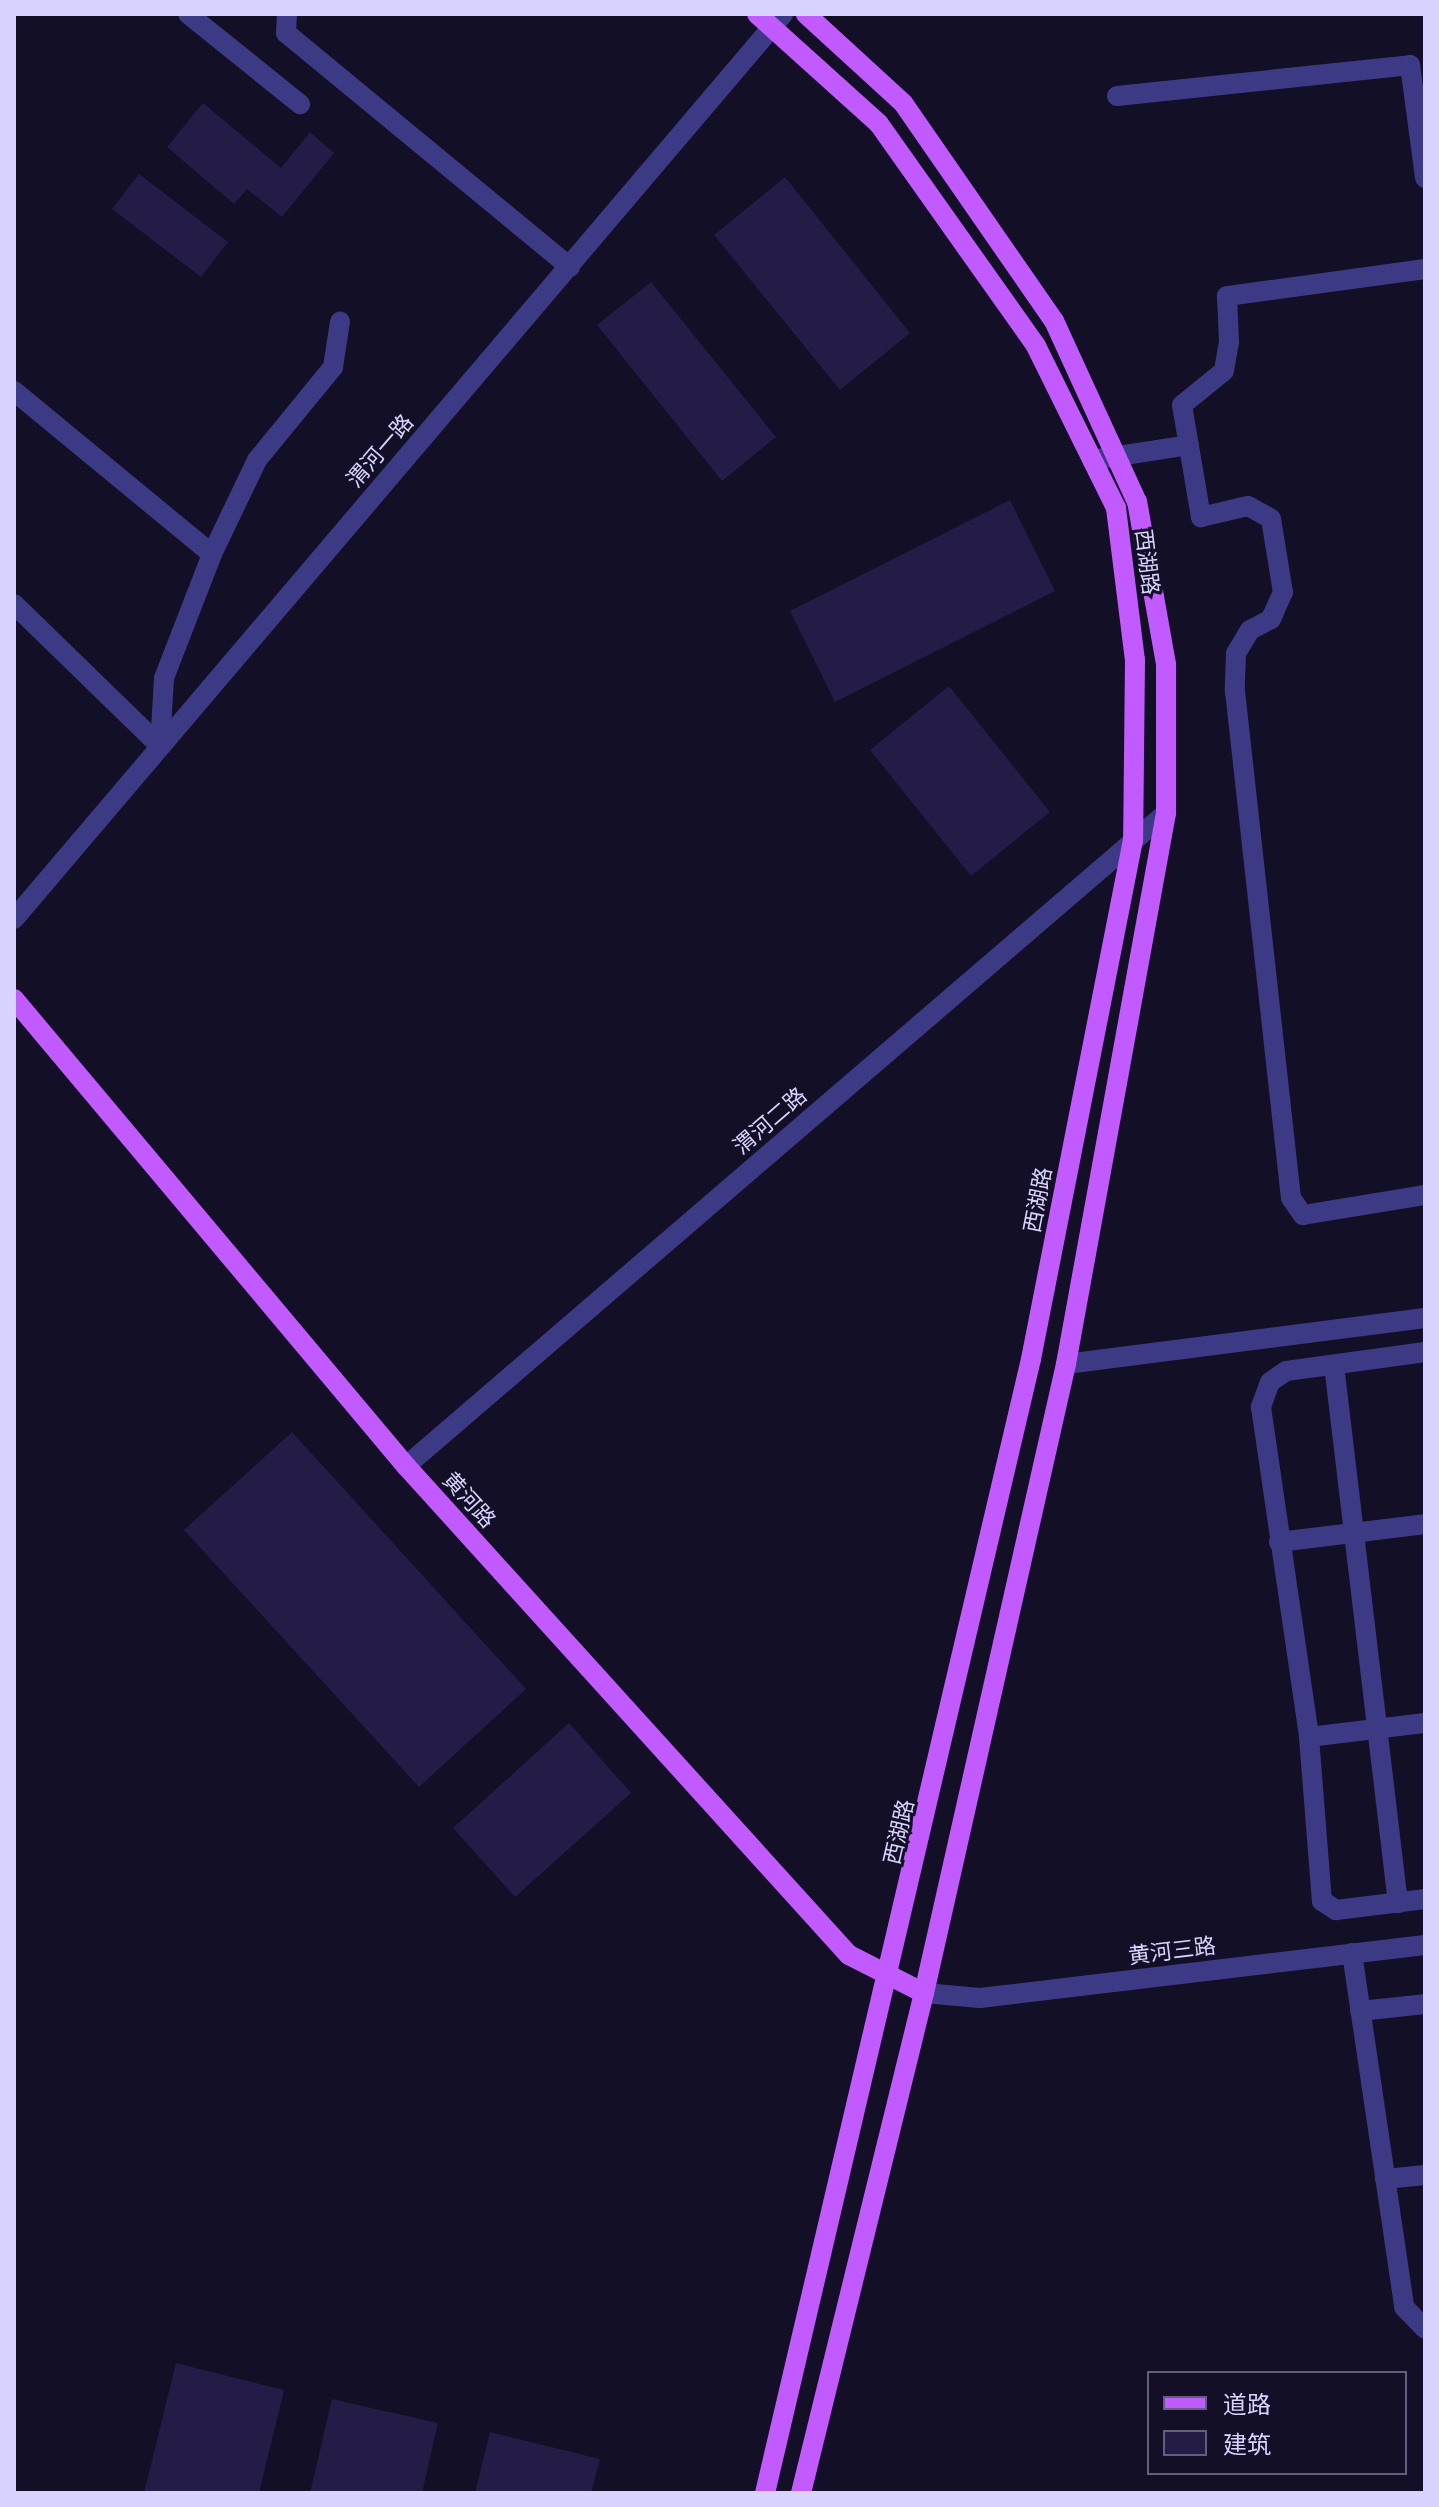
<!DOCTYPE html>
<html>
<head>
<meta charset="utf-8">
<style>
  body { margin:0 }
  #map { position:relative; width:1439px; height:2507px; overflow:hidden; background:#130f26; font-family:"Titillium Web","Noto Sans SC",sans-serif }
  div>[style] { position:absolute }
  [style*='--x'] { left:calc(var(--x)*1px); top:calc(var(--y)*1px); width:calc(var(--w)*1px); rotate:calc(var(--a)*1deg) }
  .building>* { inset:0; background:#241b47 }
  .minor>* { height:20px; margin:-10px; padding:0 10px; transform-origin:10px; border-radius:10px; background:#3d3a85 }
  .major>* { height:20px; margin:-10px; padding:0 10px; transform-origin:10px; border-radius:10px; background:#c25bff }
  span { translate:-50% -50%; white-space:nowrap; text-align:center; line-height:1.15; -webkit-text-stroke:6px #130f26; paint-order:stroke }
  .street-label { font-size:22px; color:#d9d4ff }
  .frame { position:absolute; inset:0; border:16px solid #d9d4ff; pointer-events:none }
  .legend { position:absolute; left:1147px; top:2371px; width:260px; height:104px; box-sizing:border-box; background:#130f26; border:2px solid #625e7d; margin:0; padding:10px 14px; list-style:none; font-size:24px; color:#d9d4ff }
  .legend li { display:flex; align-items:center; gap:16px; height:40px }
  .legend b { width:40px; border:2px solid #625e7d }
</style>
</head>
<body>
<div id="map">
  <div class="building">
    <i style="clip-path:polygon(203px 103px,281px 168px,310px 132px,334px 153px,282px 217px,247px 189px,234px 204px,167px 147px)"></i>
    <i style="clip-path:polygon(139px 174px,228px 242px,201px 277px,112px 209px)"></i>
    <i style="clip-path:polygon(785px 177px,910px 333px,840px 390px,714px 235px)"></i>
    <i style="clip-path:polygon(651px 282px,776px 437px,722px 481px,597px 325px)"></i>
    <i style="clip-path:polygon(1010px 500px,1055px 591px,835px 702px,790px 611px)"></i>
    <i style="clip-path:polygon(949px 686px,1050px 812px,971px 876px,870px 750px)"></i>
    <i style="clip-path:polygon(292px 1432px,526px 1689px,419px 1787px,184px 1530px)"></i>
    <i style="clip-path:polygon(569px 1723px,631px 1793px,515px 1897px,453px 1828px)"></i>
    <i style="clip-path:polygon(176px 2363px,284px 2390px,259px 2493px,144px 2493px)"></i>
    <i style="clip-path:polygon(332px 2399px,438px 2423px,422px 2493px,310px 2493px)"></i>
    <i style="clip-path:polygon(490px 2432px,600px 2459px,591px 2493px,475px 2493px)"></i>
  </div>
  <div class="minor">
    <i style="--x:188;--y:14;--w:144;--a:38.8"></i>
    <i style="--x:287;--y:14;--w:19;--a:93"></i>
    <i style="--x:286;--y:33;--w:368;--a:39.5"></i>
    <i style="--x:1117;--y:96;--w:295;--a:-6"></i>
    <i style="--x:1410;--y:65;--w:114;--a:82.4"></i>
    <i style="--x:1425;--y:269;--w:200;--a:172.2"></i>
    <i style="--x:1227;--y:296;--w:46;--a:87.5"></i>
    <i style="--x:1229;--y:342;--w:29;--a:100"></i>
    <i style="--x:1224;--y:371;--w:54;--a:141"></i>
    <i style="--x:1182;--y:405;--w:114;--a:80.4"></i>
    <i style="--x:1201;--y:517;--w:48;--a:-13.2"></i>
    <i style="--x:1248;--y:506;--w:26;--a:29"></i>
    <i style="--x:1271;--y:519;--w:74;--a:80.7"></i>
    <i style="--x:1283;--y:592;--w:30;--a:114"></i>
    <i style="--x:1271;--y:619;--w:24;--a:152"></i>
    <i style="--x:1250;--y:630;--w:27;--a:121"></i>
    <i style="--x:1236;--y:653;--w:38;--a:92"></i>
    <i style="--x:1235;--y:691;--w:510;--a:83.7"></i>
    <i style="--x:1291;--y:1198;--w:21;--a:55"></i>
    <i style="--x:1303;--y:1215;--w:124;--a:-9.3"></i>
    <i style="--x:14;--y:391;--w:256;--a:39.5"></i>
    <i style="--x:1092;--y:460;--w:98;--a:-8.8"></i>
    <i style="--x:14;--y:604;--w:204;--a:44.2"></i>
    <i style="--x:160;--y:746;--w:68;--a:-86.6"></i>
    <i style="--x:164;--y:678;--w:133;--a:-68.8"></i>
    <i style="--x:212;--y:554;--w:104;--a:-64.4"></i>
    <i style="--x:257;--y:460;--w:120;--a:-50.7"></i>
    <i style="--x:333;--y:367;--w:46;--a:-81.2"></i>
    <i style="--x:14;--y:919;--w:1188;--a:-49.64"></i>
    <i style="--x:1425;--y:1352;--w:140;--a:172.2"></i>
    <i style="--x:1286;--y:1371;--w:19;--a:145"></i>
    <i style="--x:1270;--y:1382;--w:27;--a:110"></i>
    <i style="--x:1261;--y:1407;--w:333;--a:81.7"></i>
    <i style="--x:1309;--y:1737;--w:165;--a:85.5"></i>
    <i style="--x:1322;--y:1901;--w:17;--a:33"></i>
    <i style="--x:1336;--y:1910;--w:90;--a:-7"></i>
    <i style="--x:1066;--y:1364;--w:362;--a:-7.3"></i>
    <i style="--x:1334;--y:1365;--w:542;--a:83.22"></i>
    <i style="--x:406;--y:1466;--w:1002;--a:-40.67"></i>
    <i style="--x:1279;--y:1542;--w:147;--a:-7"></i>
    <i style="--x:1309;--y:1737;--w:117;--a:-6.9"></i>
    <i style="--x:1352;--y:1953;--w:358;--a:81.6"></i>
    <i style="--x:1404;--y:2307;--w:30;--a:46"></i>
    <i style="--x:924;--y:1993;--w:56;--a:5.1"></i>
    <i style="--x:980;--y:1998;--w:448;--a:-6.8"></i>
    <i style="--x:1360;--y:2011;--w:65;--a:-6.1"></i>
    <i style="--x:1385;--y:2179;--w:40;--a:-5.7"></i>
  </div>
  <div class="major">
    <i style="--x:757;--y:14;--w:164;--a:42"></i>
    <i style="--x:879;--y:124;--w:272;--a:54.7"></i>
    <i style="--x:1036;--y:346;--w:181;--a:63.7"></i>
    <i style="--x:1116;--y:508;--w:153;--a:82.9"></i>
    <i style="--x:1135;--y:660;--w:180;--a:90.6"></i>
    <i style="--x:1133;--y:840;--w:529;--a:101.12"></i>
    <i style="--x:1031;--y:1359;--w:1165;--a:103.2"></i>
    <i style="--x:14;--y:999;--w:610;--a:49.99"></i>
    <i style="--x:406;--y:1466;--w:660;--a:47.83"></i>
    <i style="--x:849;--y:1955;--w:84;--a:26.9"></i>
    <i style="--x:801;--y:2493;--w:515;--a:-76.18"></i>
    <i style="--x:924;--y:1993;--w:645;--a:-77.28"></i>
    <i style="--x:1066;--y:1364;--w:560;--a:-79.71"></i>
    <i style="--x:1166;--y:813;--w:149;--a:-90"></i>
    <i style="--x:1166;--y:664;--w:165;--a:-100.1"></i>
    <i style="--x:1137;--y:502;--w:199;--a:-114.6"></i>
    <i style="--x:1054;--y:321;--w:265;--a:-124.7"></i>
    <i style="--x:903;--y:103;--w:132;--a:-137.5"></i>
  </div>
  <div class="street-label">
    <span style="left:380px;top:451px;rotate:-49deg">渭河一路</span>
    <span style="left:1147px;top:562px;rotate:83deg">西湖路</span>
    <span style="left:770px;top:1121px;rotate:-41deg">渭河二路</span>
    <span style="left:1038px;top:1200px;rotate:-79deg">西湖路</span>
    <span style="left:469px;top:1500px;rotate:48deg">黄河路</span>
    <span style="left:899px;top:1832px;rotate:-77deg">西湖路</span>
    <span style="left:1172px;top:1951px;rotate:-7deg">黄河三路</span>
  </div>
  <div class="frame"></div>
  <ul class="legend">
  <li><b style="height:10px;background:#c25bff"></b>道路</li>
  <li><b style="height:22px;background:#241b47"></b>建筑</li>
  </ul>
</div>
</body>
</html>
